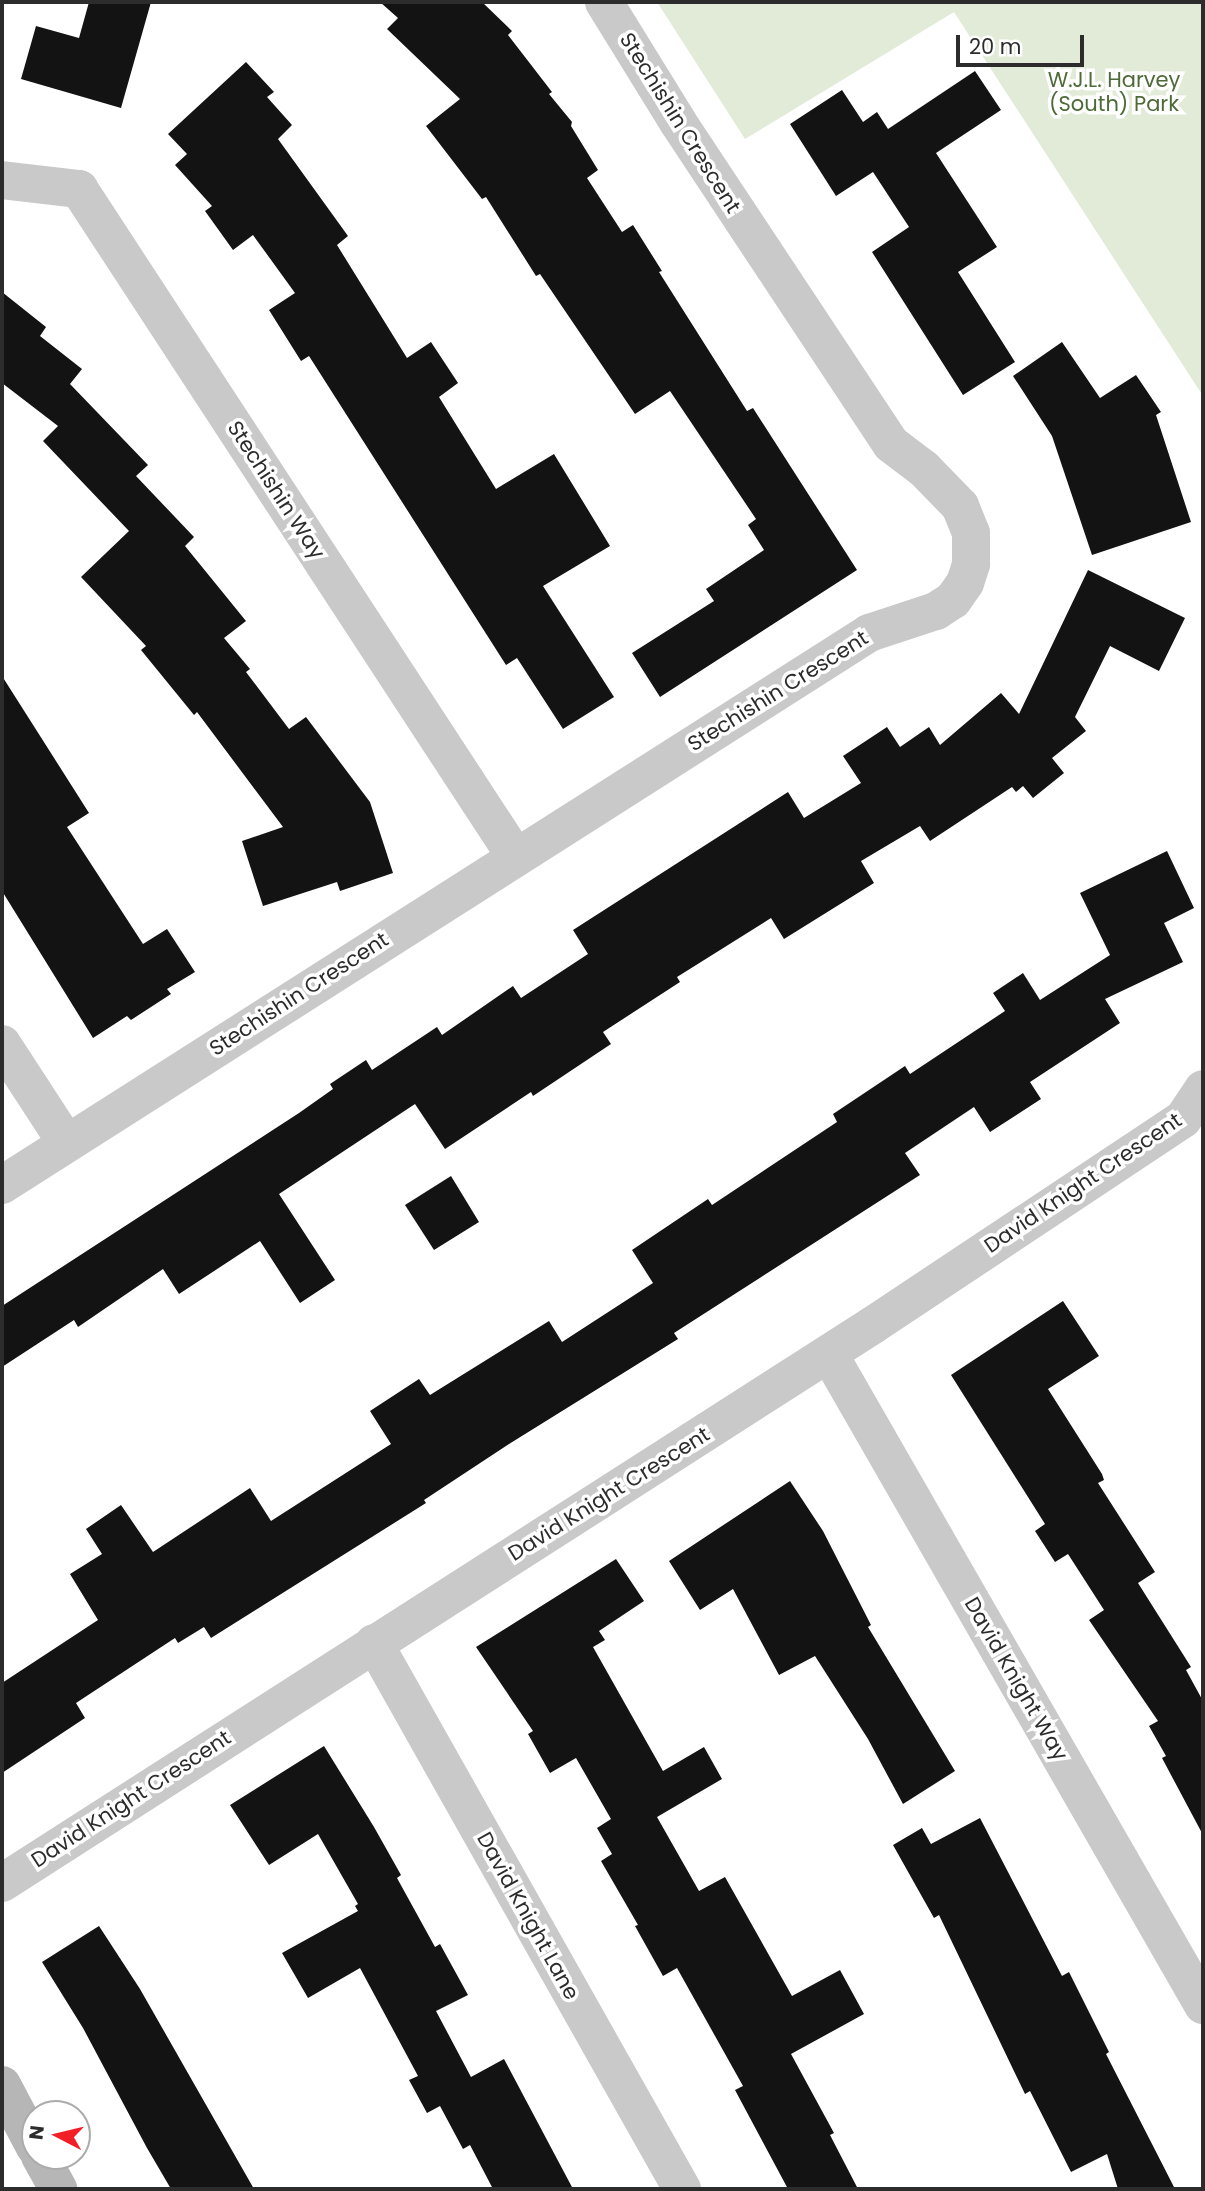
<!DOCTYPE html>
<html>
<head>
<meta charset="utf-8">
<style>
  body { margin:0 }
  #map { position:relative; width:1205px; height:2191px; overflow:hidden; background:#fff; font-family:Poppins,sans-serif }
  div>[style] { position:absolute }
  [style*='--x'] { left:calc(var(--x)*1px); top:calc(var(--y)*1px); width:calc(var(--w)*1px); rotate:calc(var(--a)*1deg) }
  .green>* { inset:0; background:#e1ebd8 }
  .building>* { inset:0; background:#131313 }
  .street>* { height:38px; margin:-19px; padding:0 19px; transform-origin:19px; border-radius:19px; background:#c9c9c9 }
  .secondary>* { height:38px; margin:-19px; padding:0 19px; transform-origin:19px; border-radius:19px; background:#b6b6b6 }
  span { translate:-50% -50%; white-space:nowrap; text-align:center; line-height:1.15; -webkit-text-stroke:7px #fff; paint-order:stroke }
  .park-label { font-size:21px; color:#4d6a37 }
  .street-label { font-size:21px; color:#2c2c2c }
  .frame { position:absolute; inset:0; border:4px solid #2c2c2c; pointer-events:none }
  .north { position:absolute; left:21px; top:2100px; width:70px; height:70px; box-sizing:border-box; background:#fff; border:2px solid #ababab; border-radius:50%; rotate:277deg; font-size:19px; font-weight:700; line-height:28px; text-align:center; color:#2c2c2c }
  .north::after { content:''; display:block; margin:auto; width:24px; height:32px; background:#f21f27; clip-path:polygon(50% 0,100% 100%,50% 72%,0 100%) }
  .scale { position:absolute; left:956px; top:35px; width:128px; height:32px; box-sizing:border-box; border:4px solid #2c2c2c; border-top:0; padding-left:9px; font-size:21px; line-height:24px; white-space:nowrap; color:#2c2c2c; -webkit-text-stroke:5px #fff; paint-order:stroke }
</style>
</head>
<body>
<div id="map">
  <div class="green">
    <i style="clip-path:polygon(657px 2px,1203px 2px,1203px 396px,954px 12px,745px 139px)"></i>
  </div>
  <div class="building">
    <i style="clip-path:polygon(89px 2px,151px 2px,121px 108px,21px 79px,36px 26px,79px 38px)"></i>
    <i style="clip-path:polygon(380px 2px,482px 2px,512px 31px,508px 35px,552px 92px,549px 94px,572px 122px,571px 126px,598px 170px,587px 178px,622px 232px,633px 225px,662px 271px,659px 272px,747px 411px,753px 408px,857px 570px,660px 697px,632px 653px,714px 601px,706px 589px,764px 550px,748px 525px,756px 519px,670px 391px,635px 414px,540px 274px,536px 276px,486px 197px,482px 199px,426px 126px,460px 99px,387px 29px,398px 18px)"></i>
    <i style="clip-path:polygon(246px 62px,274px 92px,267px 97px,292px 125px,278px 139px,348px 236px,337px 245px,407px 358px,431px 342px,458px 383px,439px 397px,496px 489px,554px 454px,610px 546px,543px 586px,614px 697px,563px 729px,517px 658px,506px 665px,309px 356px,301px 361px,269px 310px,295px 293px,253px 235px,233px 250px,205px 211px,212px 206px,175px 165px,187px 154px,168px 134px)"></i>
    <i style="clip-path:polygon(975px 71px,1001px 110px,936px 153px,997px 247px,958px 272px,1015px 362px,963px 395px,872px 252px,909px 227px,873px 172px,836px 196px,790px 124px,842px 90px,863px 122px,877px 112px,888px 129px)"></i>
    <i style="clip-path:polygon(2px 292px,46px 327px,40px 336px,82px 369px,70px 384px,148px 465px,136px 476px,194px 537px,185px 546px,246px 621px,224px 638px,250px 669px,246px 672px,289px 729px,306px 717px,370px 802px,393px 873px,340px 891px,337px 882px,263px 906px,242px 841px,283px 827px,197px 712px,194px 715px,141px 650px,146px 646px,81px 577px,129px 531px,43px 441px,58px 426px,2px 383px)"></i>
    <i style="clip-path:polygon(1062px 342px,1100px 398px,1136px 375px,1161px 412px,1156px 415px,1191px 522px,1092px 555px,1052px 436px,1013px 376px)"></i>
    <i style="clip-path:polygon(1088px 570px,1185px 618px,1159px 671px,1110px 646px,1075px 717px,1086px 731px,1052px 758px,1064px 773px,1033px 798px,1023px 786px,1016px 792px,1012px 787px,930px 841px,920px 826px,861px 861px,874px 883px,784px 939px,771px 918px,677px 977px,680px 982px,603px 1032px,611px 1044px,533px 1096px,531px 1092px,445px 1149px,415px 1104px,279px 1194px,335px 1280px,300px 1303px,260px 1241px,179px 1294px,163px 1269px,78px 1327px,74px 1320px,2px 1367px,2px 1306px,299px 1113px,333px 1089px,330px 1084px,366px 1060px,372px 1070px,437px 1027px,442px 1035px,513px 986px,521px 998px,588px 954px,573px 930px,788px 792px,804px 818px,861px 783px,843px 756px,887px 727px,900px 747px,929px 727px,940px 745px,1001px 693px,1019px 714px)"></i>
    <i style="clip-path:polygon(2px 676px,89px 813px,67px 827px,143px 944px,167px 929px,195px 972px,167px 989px,171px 994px,131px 1020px,127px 1016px,93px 1038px,2px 891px)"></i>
    <i style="clip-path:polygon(1167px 851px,1194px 908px,1164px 923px,1183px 962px,1105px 999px,1120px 1023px,1030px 1082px,1041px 1099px,990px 1132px,974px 1107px,905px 1153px,920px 1175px,674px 1333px,678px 1339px,509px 1444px,424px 1500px,426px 1503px,211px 1638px,204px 1627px,178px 1643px,175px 1638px,76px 1703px,85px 1718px,2px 1773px,2px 1683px,98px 1620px,70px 1574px,102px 1554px,86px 1529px,121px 1505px,153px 1552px,250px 1488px,271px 1521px,391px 1444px,370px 1411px,419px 1379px,430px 1395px,549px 1321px,562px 1342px,653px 1283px,632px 1250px,708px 1199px,712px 1205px,837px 1122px,833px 1114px,905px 1066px,910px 1074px,1005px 1011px,993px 993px,1023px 973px,1040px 1000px,1110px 955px,1080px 893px)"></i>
    <i style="clip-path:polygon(451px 1176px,479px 1222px,434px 1250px,405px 1205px)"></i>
    <i style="clip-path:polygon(1063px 1301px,1099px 1356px,1048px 1389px,1102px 1474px,1104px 1480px,1098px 1483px,1155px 1572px,1138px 1583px,1191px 1667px,1186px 1670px,1203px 1701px,1203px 1835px,1162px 1758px,1166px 1756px,1149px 1726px,1158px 1721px,1089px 1620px,1104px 1610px,1068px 1554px,1055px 1562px,1035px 1531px,1045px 1524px,951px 1375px)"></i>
    <i style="clip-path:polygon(790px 1481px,823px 1531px,871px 1625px,868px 1627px,955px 1771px,903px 1804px,868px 1739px,815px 1656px,779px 1675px,733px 1589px,700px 1610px,669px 1561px)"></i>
    <i style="clip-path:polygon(616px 1559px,644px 1601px,599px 1631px,605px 1640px,593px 1647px,663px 1771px,704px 1747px,722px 1779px,657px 1817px,699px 1891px,725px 1877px,792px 1996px,840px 1970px,864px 2014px,791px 2054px,834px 2133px,830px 2135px,858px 2189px,788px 2189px,735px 2090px,743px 2086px,677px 1968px,663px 1976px,635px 1926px,638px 1925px,601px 1861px,612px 1854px,597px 1828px,611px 1819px,576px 1758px,550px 1773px,528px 1734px,533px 1731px,476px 1647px)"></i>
    <i style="clip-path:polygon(324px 1746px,374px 1827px,401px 1875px,397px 1878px,435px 1947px,440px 1944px,468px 1995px,436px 2011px,471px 2077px,504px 2059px,573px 2189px,493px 2189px,470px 2145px,463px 2149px,440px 2106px,427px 2113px,409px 2080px,418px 2076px,360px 1968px,308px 1998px,282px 1953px,358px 1911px,355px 1906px,358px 1904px,318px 1834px,269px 1865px,230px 1805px)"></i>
    <i style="clip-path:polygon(980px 1818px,1062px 1976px,1069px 1972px,1109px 2052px,1106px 2054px,1175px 2189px,1118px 2189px,1107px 2154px,1071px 2172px,1030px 2091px,1025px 2094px,939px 1915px,934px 1918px,893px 1845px,922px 1828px,931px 1844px)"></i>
    <i style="clip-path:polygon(99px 1926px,140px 1989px,254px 2189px,171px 2189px,147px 2148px,83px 2028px,42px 1962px)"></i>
  </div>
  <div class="street">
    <i style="--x:2;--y:180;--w:78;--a:6.7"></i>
    <i style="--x:79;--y:189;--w:797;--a:56.83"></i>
    <i style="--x:2;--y:1044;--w:117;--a:56.9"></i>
    <i style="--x:2;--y:1185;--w:1028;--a:-32.48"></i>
    <i style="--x:869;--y:633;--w:71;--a:-18.2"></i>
    <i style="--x:936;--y:611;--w:20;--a:-33"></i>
    <i style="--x:953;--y:600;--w:21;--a:-55"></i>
    <i style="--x:965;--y:583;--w:20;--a:-72"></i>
    <i style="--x:971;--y:564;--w:31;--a:-90"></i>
    <i style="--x:971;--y:533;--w:29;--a:-112"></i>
    <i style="--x:960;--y:506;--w:52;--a:-134.2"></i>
    <i style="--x:924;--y:469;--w:41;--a:-142.9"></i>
    <i style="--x:891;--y:444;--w:386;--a:-123.5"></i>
    <i style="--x:678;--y:122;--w:141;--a:-121.7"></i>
    <i style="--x:829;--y:1354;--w:751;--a:60.12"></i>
    <i style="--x:374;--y:1643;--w:627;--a:60.57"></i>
    <i style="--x:2;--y:1883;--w:1034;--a:-32.65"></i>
    <i style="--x:873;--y:1325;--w:372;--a:-33.6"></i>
    <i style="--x:1183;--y:1119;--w:36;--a:-56"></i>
  </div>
  <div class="secondary">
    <i style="--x:2;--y:2085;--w:70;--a:62"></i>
    <i style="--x:40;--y:2156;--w:38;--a:61"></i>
  </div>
  <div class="park-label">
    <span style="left:1114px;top:92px">W.J.L. Harvey<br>(South) Park</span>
  </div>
  <div class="street-label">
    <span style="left:680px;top:123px;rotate:58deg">Stechishin Crescent</span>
    <span style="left:276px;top:490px;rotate:57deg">Stechishin Way</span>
    <span style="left:778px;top:691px;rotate:-32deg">Stechishin Crescent</span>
    <span style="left:299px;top:994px;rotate:-33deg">Stechishin Crescent</span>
    <span style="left:1083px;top:1183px;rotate:-34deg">David Knight Crescent</span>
    <span style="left:609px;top:1494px;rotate:-32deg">David Knight Crescent</span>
    <span style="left:1016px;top:1679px;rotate:60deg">David Knight Way</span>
    <span style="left:131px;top:1799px;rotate:-33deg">David Knight Crescent</span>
    <span style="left:528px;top:1916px;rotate:61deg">David Knight Lane</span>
  </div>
  <div class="frame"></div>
  <div class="north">N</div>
  <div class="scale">20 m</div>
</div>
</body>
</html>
